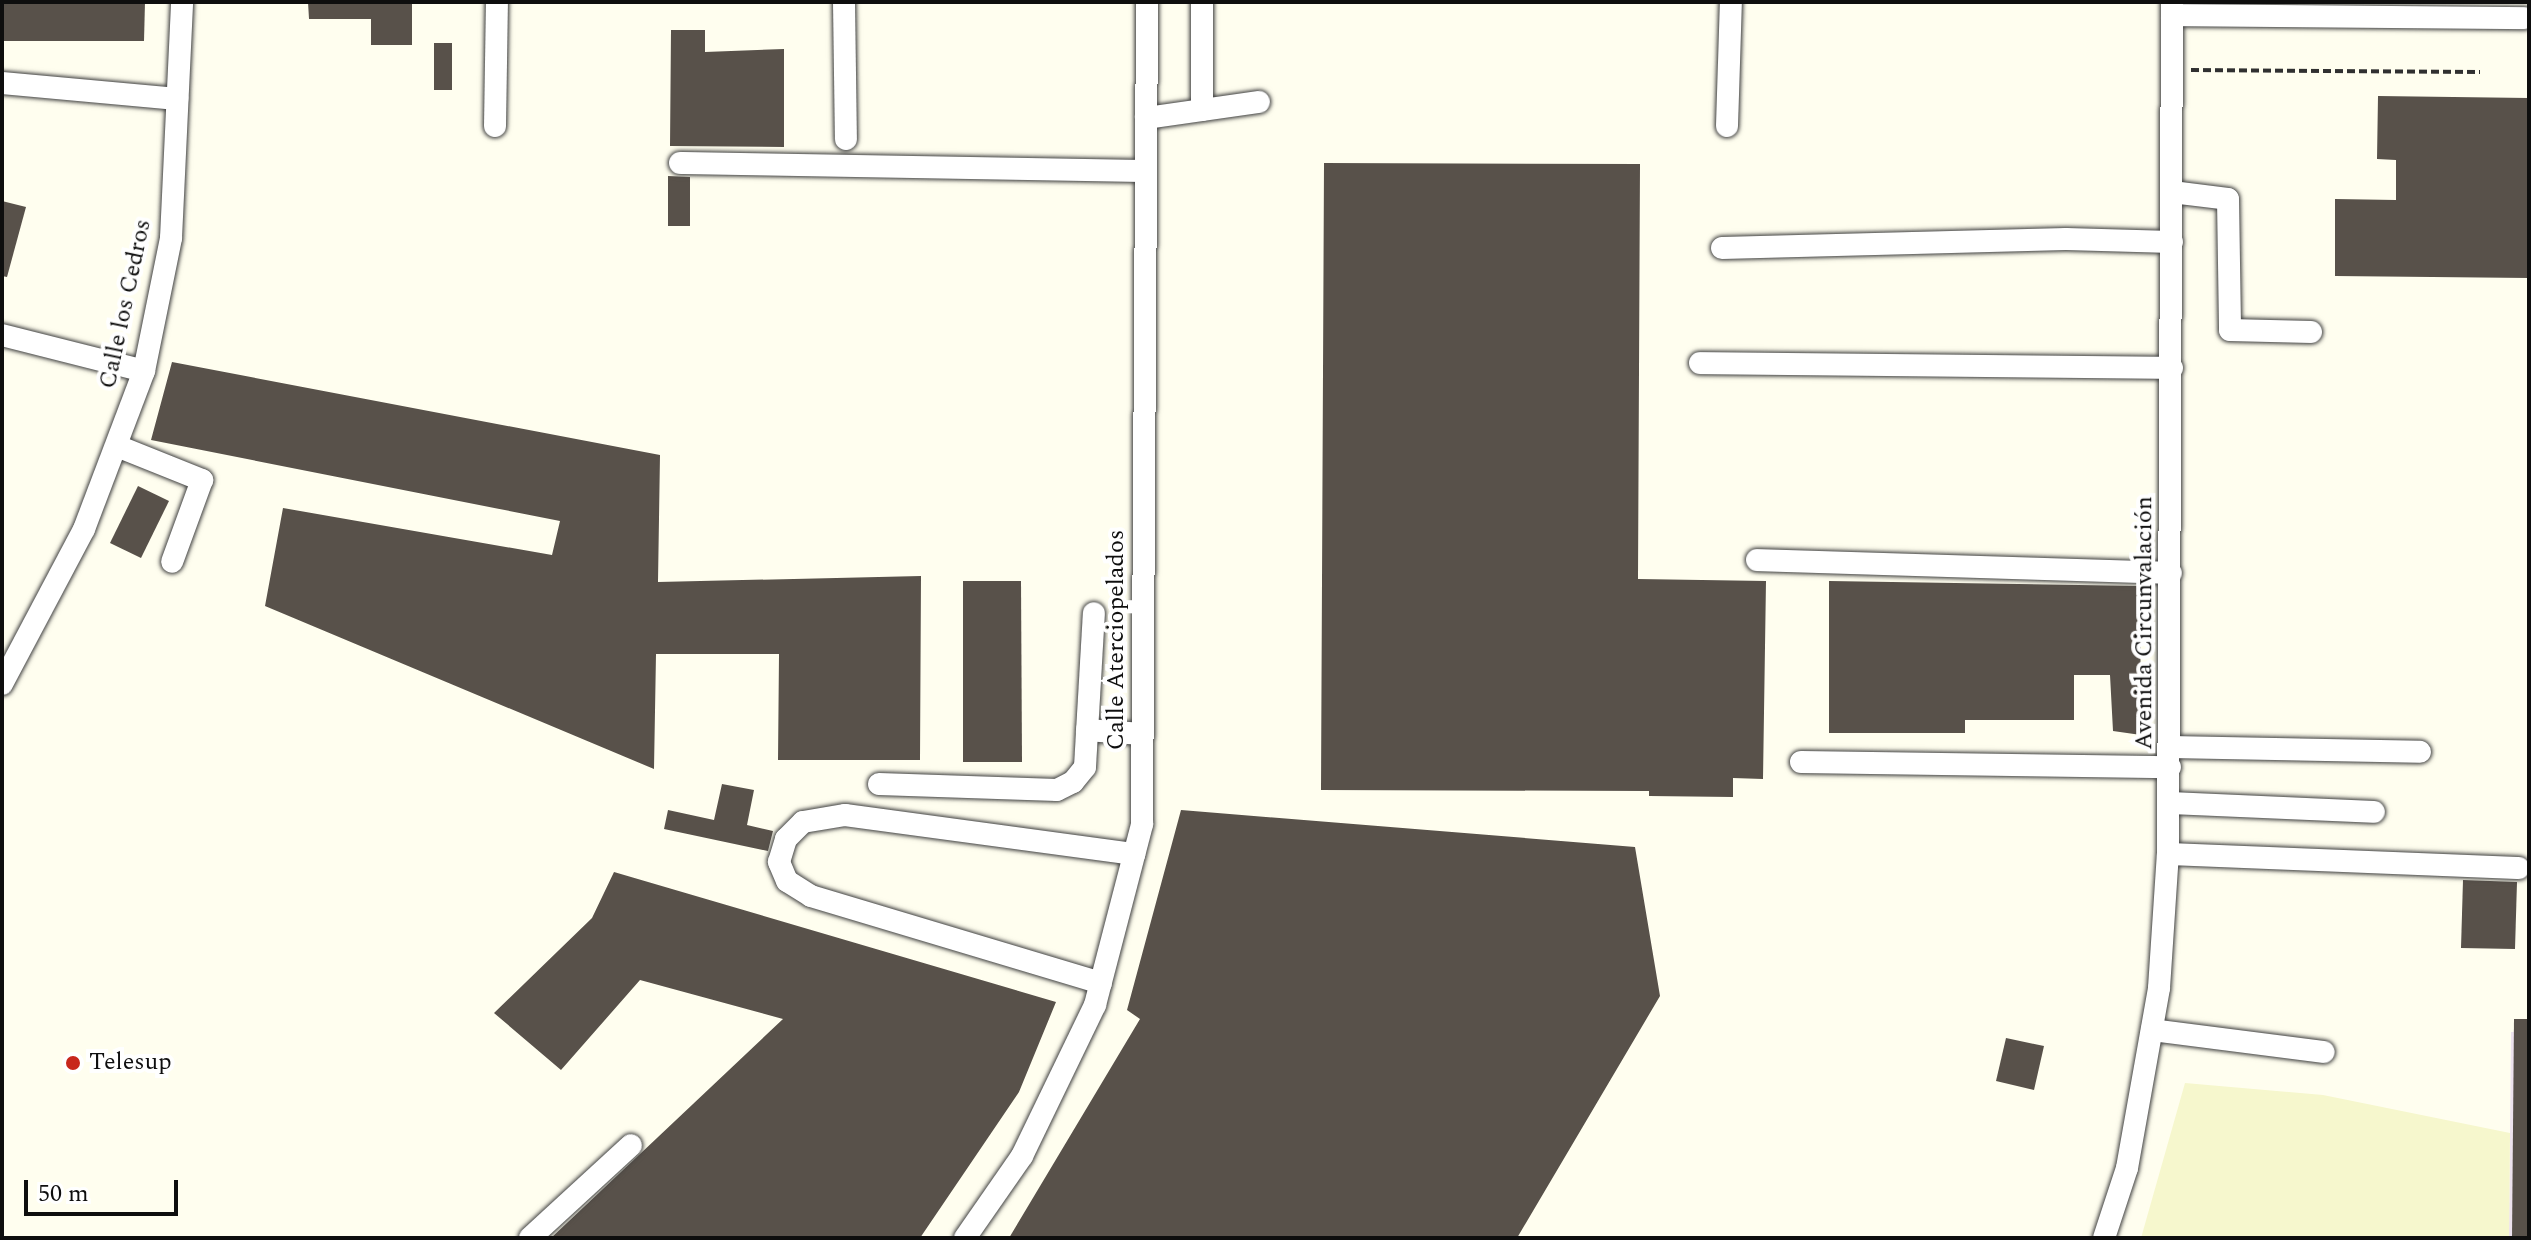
<!DOCTYPE html>
<html>
<head>
<meta charset="utf-8">
<style>
  body { margin:0 }
  #map { position:relative; width:2531px; height:1240px; overflow:hidden; background:#fffeef; font-family:Spectral,serif }
  div>[style] { position:absolute }
  [style*='--x'] { left:calc(var(--x)*1px); top:calc(var(--y)*1px); width:calc(var(--w)*1px); rotate:calc(var(--a)*1deg) }
  .industrial>* { inset:0; background:#ede2ed }
  .farmland>* { inset:0; background:#f6f7cd }
  .building>* { inset:0; background:#58514a }
  .path>* { height:4px; margin-top:-2px; transform-origin:0; background:repeating-linear-gradient(90deg,#303030 0 8px,transparent 0 12px) }
  .roads { filter:drop-shadow(0 0 2px #414141) drop-shadow(0 0 2px #414141) }
  .minor>* { height:22px; margin:-11px; padding:0 11px; transform-origin:11px; border-radius:11px; background:#fff }
  .dots>* { width:22px; height:22px; translate:-50% -50%; box-sizing:border-box; border:4px solid #fff; border-radius:50% }
  span { translate:-50% -50%; white-space:nowrap; text-align:center; line-height:1.15; -webkit-text-stroke:8px #fff; paint-order:stroke }
  .street-label { font-size:24px; color:#0e0e0e }
  .poi-label { font-size:24px; color:#0e0e0e }
  .left { translate:0 -50%; text-align:left }
  .frame { position:absolute; inset:0; border:4px solid #0e0e0e; pointer-events:none }
  .scale { position:absolute; left:24px; top:1180px; width:154px; height:36px; box-sizing:border-box; border:4px solid #0e0e0e; border-top:0; padding-left:10px; font-size:24px; line-height:28px; white-space:nowrap; color:#0e0e0e; -webkit-text-stroke:6px #fff; paint-order:stroke }
</style>
</head>
<body>
<div id="map">
  <div class="industrial">
    <i style="clip-path:polygon(2529px 1031px,2529px 1238px,2509px 1238px,2511px 1032px)"></i>
  </div>
  <div class="farmland">
    <i style="clip-path:polygon(2185px 1083px,2323px 1095px,2510px 1133px,2509px 1238px,2141px 1238px)"></i>
  </div>
  <div class="building">
    <i style="clip-path:polygon(2px 2px,145px 2px,144px 41px,2px 41px)"></i>
    <i style="clip-path:polygon(308px 2px,412px 2px,412px 45px,371px 45px,371px 19px,309px 19px)"></i>
    <i style="clip-path:polygon(671px 30px,705px 30px,705px 52px,784px 49px,784px 147px,670px 146px)"></i>
    <i style="clip-path:polygon(434px 43px,452px 43px,452px 90px,434px 90px)"></i>
    <i style="clip-path:polygon(2378px 96px,2529px 98px,2529px 278px,2335px 276px,2335px 199px,2396px 200px,2396px 160px,2377px 159px)"></i>
    <i style="clip-path:polygon(1324px 163px,1640px 164px,1638px 579px,1766px 581px,1763px 779px,1733px 778px,1733px 797px,1649px 796px,1649px 791px,1321px 790px)"></i>
    <i style="clip-path:polygon(668px 176px,690px 177px,690px 226px,668px 226px)"></i>
    <i style="clip-path:polygon(2px 201px,26px 207px,7px 277px,2px 276px)"></i>
    <i style="clip-path:polygon(172px 362px,660px 455px,658px 582px,921px 576px,920px 760px,778px 760px,779px 654px,656px 654px,654px 769px,265px 606px,283px 508px,552px 555px,560px 521px,151px 440px)"></i>
    <i style="clip-path:polygon(138px 486px,169px 501px,141px 558px,110px 543px)"></i>
    <i style="clip-path:polygon(963px 581px,1021px 581px,1022px 762px,963px 762px)"></i>
    <i style="clip-path:polygon(1829px 581px,2140px 586px,2141px 735px,2113px 731px,2110px 675px,2074px 675px,2074px 720px,1965px 720px,1965px 733px,1829px 733px)"></i>
    <i style="clip-path:polygon(722px 784px,754px 790px,747px 825px,773px 831px,768px 851px,664px 829px,668px 810px,714px 820px)"></i>
    <i style="clip-path:polygon(1181px 810px,1635px 847px,1660px 996px,1517px 1238px,1009px 1238px,1140px 1019px,1127px 1010px)"></i>
    <i style="clip-path:polygon(614px 872px,1056px 1002px,1019px 1092px,920px 1238px,551px 1238px,783px 1019px,640px 980px,561px 1070px,494px 1013px,592px 918px)"></i>
    <i style="clip-path:polygon(2463px 880px,2517px 882px,2515px 949px,2461px 948px)"></i>
    <i style="clip-path:polygon(2514px 1019px,2529px 1019px,2529px 1238px,2512px 1238px)"></i>
    <i style="clip-path:polygon(2006px 1038px,2044px 1046px,2034px 1090px,1996px 1081px)"></i>
  </div>
  <div class="path">
    <i style="--x:2191;--y:70;--w:289;--a:0.4"></i>
  </div>
  <div class="roads">
    <div class="minor">
      <i style="--x:844;--y:2;--w:137;--a:89.2"></i>
      <i style="--x:1202;--y:2;--w:108;--a:90"></i>
      <i style="--x:2172;--y:15;--w:352;--a:0.5"></i>
      <i style="--x:2;--y:83;--w:176;--a:5.2"></i>
      <i style="--x:1146;--y:118;--w:114;--a:-8.1"></i>
      <i style="--x:495;--y:126;--w:124;--a:-89.1"></i>
      <i style="--x:1727;--y:126;--w:124;--a:-88.2"></i>
      <i style="--x:680;--y:163;--w:466;--a:1"></i>
      <i style="--x:2172;--y:192;--w:56;--a:7.1"></i>
      <i style="--x:2228;--y:199;--w:131;--a:89.1"></i>
      <i style="--x:2230;--y:330;--w:81;--a:1.4"></i>
      <i style="--x:1722;--y:248;--w:344;--a:-1.5"></i>
      <i style="--x:2066;--y:239;--w:106;--a:1.6"></i>
      <i style="--x:2;--y:335;--w:146;--a:14.2"></i>
      <i style="--x:1700;--y:363;--w:472;--a:0.6"></i>
      <i style="--x:117;--y:446;--w:92;--a:21.8"></i>
      <i style="--x:202;--y:480;--w:87;--a:110.1"></i>
      <i style="--x:1757;--y:560;--w:414;--a:1.8"></i>
      <i style="--x:2;--y:684;--w:175;--a:-62.1"></i>
      <i style="--x:84;--y:529;--w:169;--a:-69.2"></i>
      <i style="--x:144;--y:371;--w:136;--a:-78.5"></i>
      <i style="--x:171;--y:238;--w:236;--a:-87.3"></i>
      <i style="--x:1087;--y:730;--w:55;--a:4.2"></i>
      <i style="--x:2170;--y:747;--w:250;--a:1.1"></i>
      <i style="--x:1801;--y:762;--w:369;--a:0.8"></i>
      <i style="--x:879;--y:784;--w:178;--a:1.9"></i>
      <i style="--x:1057;--y:790;--w:18;--a:-27"></i>
      <i style="--x:1073;--y:782;--w:19;--a:-51"></i>
      <i style="--x:1085;--y:767;--w:154;--a:-86.7"></i>
      <i style="--x:2170;--y:803;--w:204;--a:2.5"></i>
      <i style="--x:2168;--y:854;--w:351;--a:2.3"></i>
      <i style="--x:1101;--y:983;--w:303;--a:-163.3"></i>
      <i style="--x:811;--y:896;--w:28;--a:-148"></i>
      <i style="--x:787;--y:881;--w:21;--a:-113"></i>
      <i style="--x:779;--y:862;--w:24;--a:-73"></i>
      <i style="--x:786;--y:839;--w:24;--a:-45"></i>
      <i style="--x:803;--y:822;--w:43;--a:-9.5"></i>
      <i style="--x:845;--y:815;--w:292;--a:7.7"></i>
      <i style="--x:2152;--y:1030;--w:173;--a:7.3"></i>
      <i style="--x:530;--y:1238;--w:137;--a:-42.6"></i>
      <i style="--x:965;--y:1238;--w:100;--a:-55.2"></i>
      <i style="--x:1022;--y:1156;--w:168;--a:-64.2"></i>
      <i style="--x:1095;--y:1005;--w:187;--a:-75.4"></i>
      <i style="--x:1142;--y:824;--w:822;--a:-89.65"></i>
      <i style="--x:2104;--y:1238;--w:74;--a:-71.8"></i>
      <i style="--x:2127;--y:1168;--w:183;--a:-79.9"></i>
      <i style="--x:2159;--y:988;--w:134;--a:-86.2"></i>
      <i style="--x:2168;--y:854;--w:852;--a:-89.73"></i>
    </div>
  </div>
  <div class="dots">
    <i style="left:73px;top:1063px;background:#c8271c"></i>
  </div>
  <div class="street-label">
    <span style="left:126px;top:304px;rotate:-78deg">Calle los Cedros</span>
    <span style="left:2145px;top:623px;rotate:-90deg">Avenida Circunvalación</span>
    <span style="left:1117px;top:640px;rotate:-90deg">Calle Aterciopelados</span>
  </div>
  <div class="poi-label">
    <span class="left" style="left:89px;top:1063px">Telesup</span>
  </div>
  <div class="frame"></div>
  <div class="scale">50 m</div>
</div>
</body>
</html>
